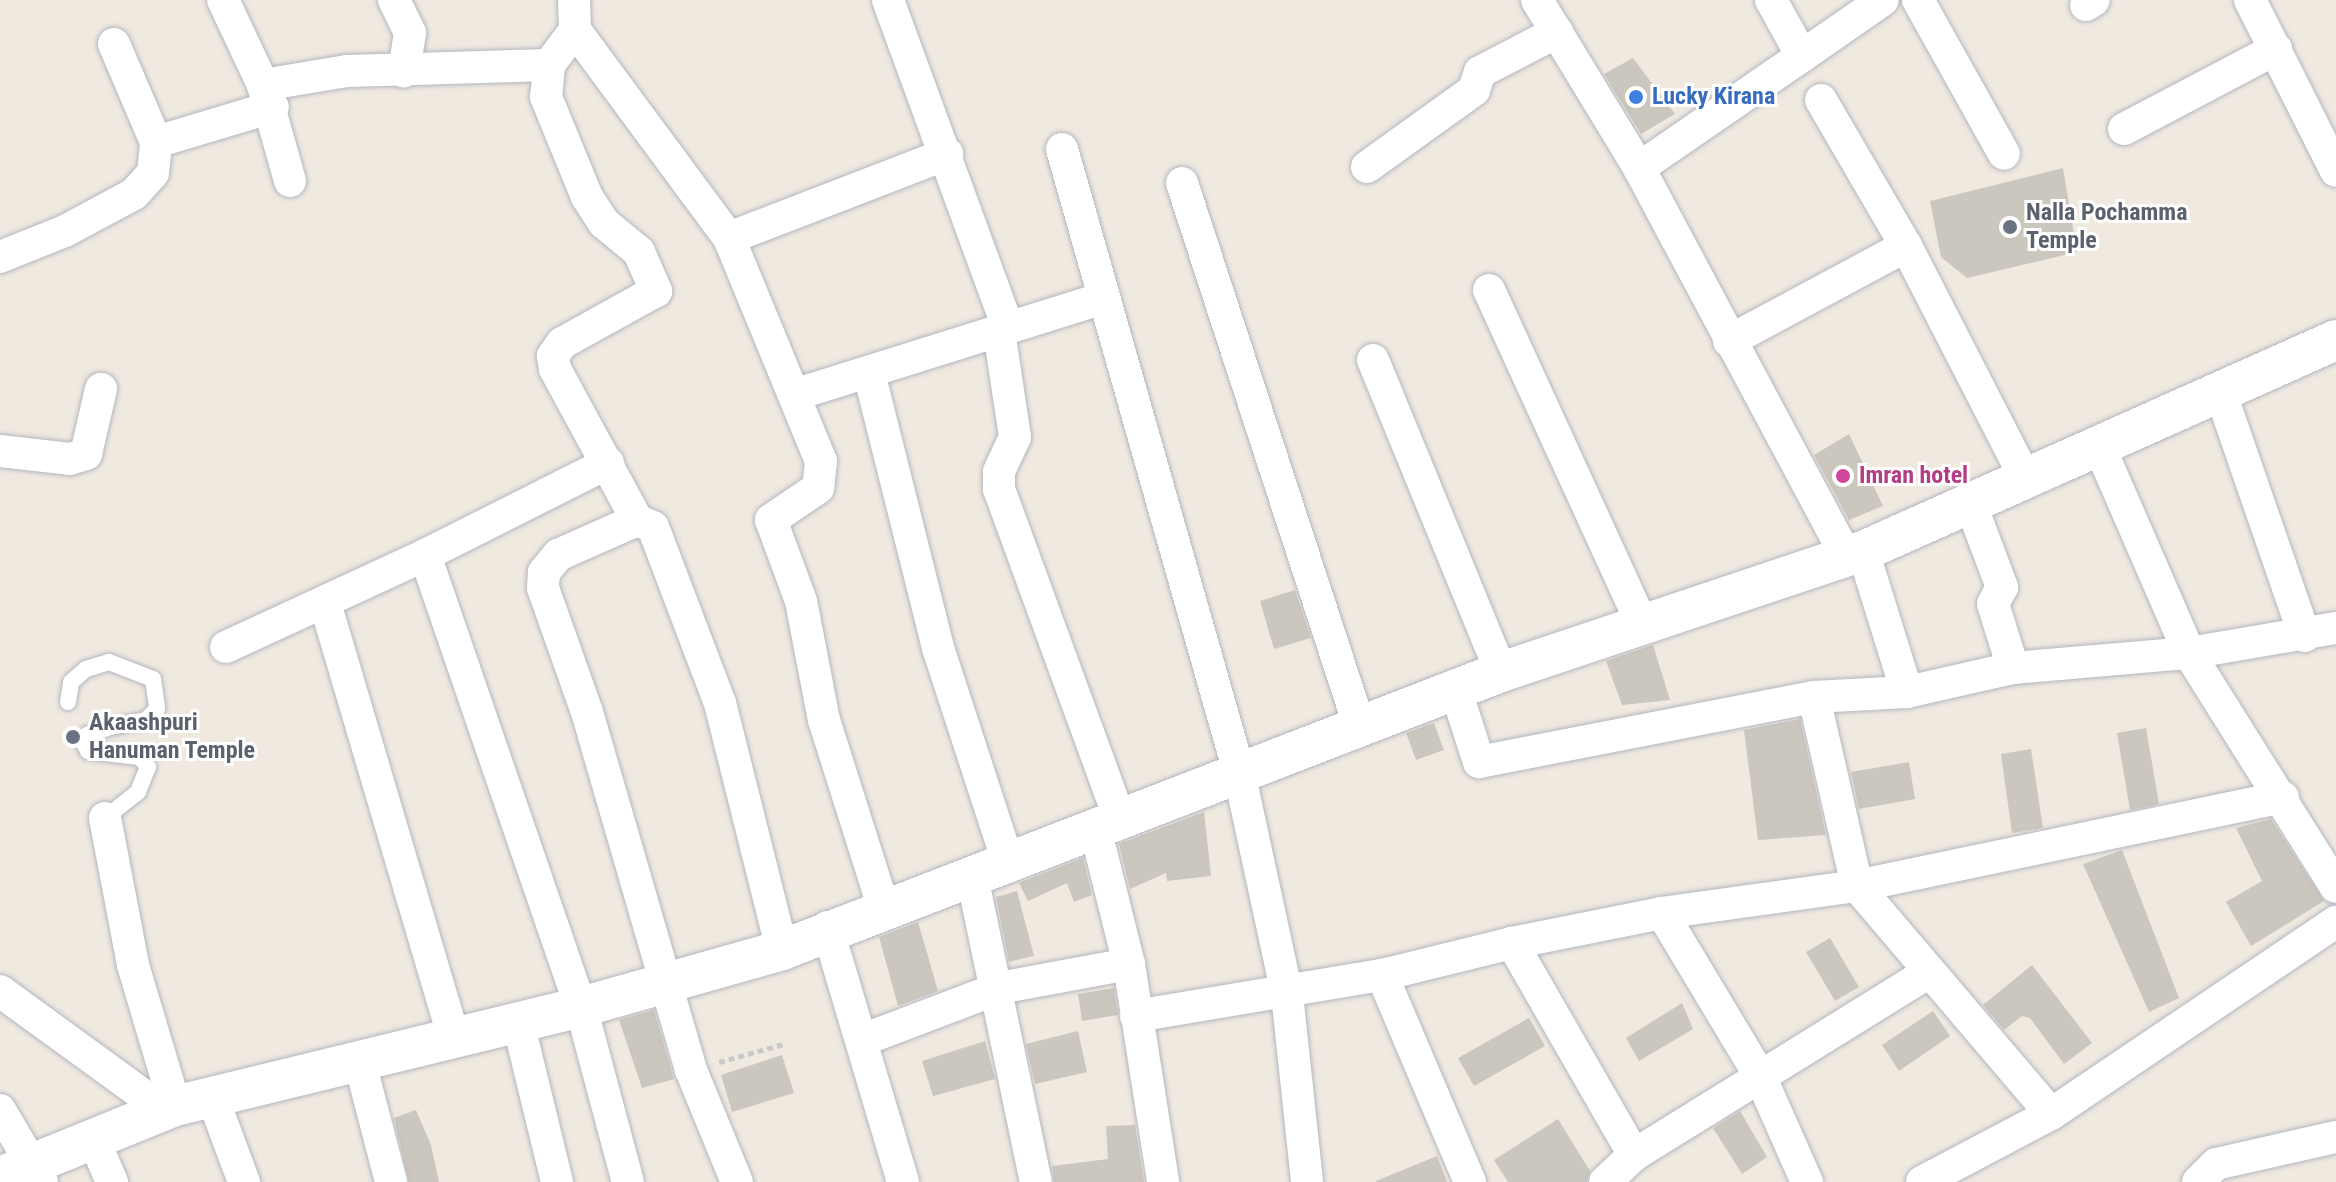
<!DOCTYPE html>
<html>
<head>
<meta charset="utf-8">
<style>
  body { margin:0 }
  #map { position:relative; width:2336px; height:1182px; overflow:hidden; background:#efe9e0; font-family:"Roboto Condensed",sans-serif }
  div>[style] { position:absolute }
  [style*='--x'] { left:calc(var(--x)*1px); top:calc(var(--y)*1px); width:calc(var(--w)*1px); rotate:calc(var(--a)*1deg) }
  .building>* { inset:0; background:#cbc7be }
  .path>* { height:5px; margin-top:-2.5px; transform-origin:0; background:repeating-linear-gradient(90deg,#c9c9c9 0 6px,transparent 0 10px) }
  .roads { filter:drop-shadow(0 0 2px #b4b6c1) drop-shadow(0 0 2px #b4b6c1) }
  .service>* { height:16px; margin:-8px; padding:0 8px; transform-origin:8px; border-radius:8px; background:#fff }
  .minor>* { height:32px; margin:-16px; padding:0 16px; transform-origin:16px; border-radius:16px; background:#fff }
  .tertiary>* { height:40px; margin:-20px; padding:0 20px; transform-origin:20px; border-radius:20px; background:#fff }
  .dots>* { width:22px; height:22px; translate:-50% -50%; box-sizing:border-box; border:4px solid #fff; border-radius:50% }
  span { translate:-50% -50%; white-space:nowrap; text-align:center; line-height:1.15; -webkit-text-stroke:6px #fff; paint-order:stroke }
  .shop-label { font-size:24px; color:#366cbe; font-weight:700 }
  .left { translate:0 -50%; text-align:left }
  .worship-label { font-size:24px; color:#5b616d; font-weight:700 }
  .hotel-label { font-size:24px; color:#b23c85; font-weight:700 }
</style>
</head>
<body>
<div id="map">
  <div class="building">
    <i style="clip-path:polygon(1633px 58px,1675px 114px,1641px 134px,1604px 74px)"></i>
    <i style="clip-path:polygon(2063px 168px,2077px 252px,1967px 278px,1941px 257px,1930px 201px)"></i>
    <i style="clip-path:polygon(1849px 434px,1883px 506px,1849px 520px,1814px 455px)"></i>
    <i style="clip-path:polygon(1295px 590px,1311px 638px,1274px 649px,1260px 601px)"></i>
    <i style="clip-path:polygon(1653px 645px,1670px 700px,1622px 705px,1606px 661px)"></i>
    <i style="clip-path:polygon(1800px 719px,1826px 835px,1758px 840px,1744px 730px)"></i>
    <i style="clip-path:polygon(1434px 723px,1444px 750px,1416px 760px,1406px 733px)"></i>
    <i style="clip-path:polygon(2146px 728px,2159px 804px,2130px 810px,2117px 733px)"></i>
    <i style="clip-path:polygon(2031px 749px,2043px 828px,2012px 833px,2001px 754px)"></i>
    <i style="clip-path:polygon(1909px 762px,1915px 799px,1859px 809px,1851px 772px)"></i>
    <i style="clip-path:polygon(1204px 812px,1211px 876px,1167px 881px,1166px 873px,1130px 889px,1119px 844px)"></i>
    <i style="clip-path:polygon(2271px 819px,2324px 901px,2251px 946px,2226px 902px,2262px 881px,2236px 828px)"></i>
    <i style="clip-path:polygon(2122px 850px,2179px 998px,2149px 1012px,2083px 864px)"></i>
    <i style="clip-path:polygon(1083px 858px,1092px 895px,1074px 902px,1067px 883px,1028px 901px,1019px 883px)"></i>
    <i style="clip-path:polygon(1017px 891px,1034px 956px,1009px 962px,996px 897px)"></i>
    <i style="clip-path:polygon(918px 922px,938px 991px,898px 1006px,879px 937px)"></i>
    <i style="clip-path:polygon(1830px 938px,1859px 987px,1835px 1001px,1806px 952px)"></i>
    <i style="clip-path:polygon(2032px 965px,2092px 1043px,2064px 1064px,2030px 1018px,2022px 1016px,2004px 1030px,1983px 1005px)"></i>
    <i style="clip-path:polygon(1114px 988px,1118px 1015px,1082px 1021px,1078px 994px)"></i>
    <i style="clip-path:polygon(1682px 1003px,1693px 1029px,1639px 1061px,1626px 1038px)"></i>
    <i style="clip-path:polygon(654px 1010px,674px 1079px,642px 1088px,619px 1020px)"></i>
    <i style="clip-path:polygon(1933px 1011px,1950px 1036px,1899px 1071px,1882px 1045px)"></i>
    <i style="clip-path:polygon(1529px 1018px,1545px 1046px,1474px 1086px,1458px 1058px)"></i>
    <i style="clip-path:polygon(1078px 1031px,1087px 1072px,1035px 1084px,1026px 1044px)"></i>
    <i style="clip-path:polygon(985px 1041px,995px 1079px,933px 1096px,922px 1061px)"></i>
    <i style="clip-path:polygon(782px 1055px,794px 1093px,732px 1112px,721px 1075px)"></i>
    <i style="clip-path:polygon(416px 1110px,431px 1145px,439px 1182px,409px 1182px,394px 1118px)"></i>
    <i style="clip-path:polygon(1740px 1111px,1767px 1157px,1742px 1174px,1713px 1128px)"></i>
    <i style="clip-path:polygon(1558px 1119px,1590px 1171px,1587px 1182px,1508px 1182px,1494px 1160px)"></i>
    <i style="clip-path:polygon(1135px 1125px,1144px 1182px,1054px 1182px,1052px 1166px,1108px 1159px,1106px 1126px)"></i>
    <i style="clip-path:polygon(1437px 1156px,1447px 1182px,1376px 1182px,1376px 1181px)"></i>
  </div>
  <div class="path">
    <i style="--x:719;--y:1062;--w:67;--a:-15.5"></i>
  </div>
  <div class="roads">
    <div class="service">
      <i style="--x:68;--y:702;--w:20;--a:-81"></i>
      <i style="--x:71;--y:682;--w:20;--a:-41"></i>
      <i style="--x:86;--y:669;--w:24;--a:-17"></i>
      <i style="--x:109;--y:662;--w:47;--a:21.1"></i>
      <i style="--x:153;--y:679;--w:30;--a:82"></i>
      <i style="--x:157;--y:709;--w:16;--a:135"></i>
      <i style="--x:146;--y:720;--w:37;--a:169"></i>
      <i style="--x:110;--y:727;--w:24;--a:161"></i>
      <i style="--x:87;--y:735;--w:9;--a:111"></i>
      <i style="--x:84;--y:743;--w:9;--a:63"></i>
      <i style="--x:88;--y:751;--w:52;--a:6.6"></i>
      <i style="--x:140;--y:757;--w:13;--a:51"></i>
      <i style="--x:148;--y:767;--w:27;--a:112"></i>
      <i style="--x:138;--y:792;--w:42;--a:141.8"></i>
    </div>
    <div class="minor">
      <i style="--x:223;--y:0;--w:94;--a:64.8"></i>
      <i style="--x:394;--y:0;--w:37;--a:64"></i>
      <i style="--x:410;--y:33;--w:39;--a:99"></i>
      <i style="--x:574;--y:0;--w:30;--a:88"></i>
      <i style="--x:575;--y:30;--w:259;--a:53.5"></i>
      <i style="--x:729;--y:238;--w:241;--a:67.6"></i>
      <i style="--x:821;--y:461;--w:27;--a:96"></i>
      <i style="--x:818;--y:488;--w:57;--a:145.8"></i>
      <i style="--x:771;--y:520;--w:86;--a:69.7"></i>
      <i style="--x:801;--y:601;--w:121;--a:79.1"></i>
      <i style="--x:824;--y:720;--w:198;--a:72.4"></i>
      <i style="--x:888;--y:0;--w:349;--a:69.9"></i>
      <i style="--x:1537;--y:0;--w:197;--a:58.7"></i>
      <i style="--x:1771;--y:0;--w:64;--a:61"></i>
      <i style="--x:1802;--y:56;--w:198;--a:145.5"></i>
      <i style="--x:1639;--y:168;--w:439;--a:61.9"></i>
      <i style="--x:1918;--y:0;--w:176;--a:60.8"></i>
      <i style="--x:2250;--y:0;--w:191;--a:63.3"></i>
      <i style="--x:2086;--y:5;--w:9;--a:-32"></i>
      <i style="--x:575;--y:30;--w:44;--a:126.6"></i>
      <i style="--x:549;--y:65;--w:32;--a:95"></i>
      <i style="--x:546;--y:97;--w:108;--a:67.7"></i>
      <i style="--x:587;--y:197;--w:31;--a:57"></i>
      <i style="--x:604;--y:223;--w:45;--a:39.6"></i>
      <i style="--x:639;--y:252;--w:43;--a:66.4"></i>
      <i style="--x:656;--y:291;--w:107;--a:151"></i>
      <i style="--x:562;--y:343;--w:16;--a:125"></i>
      <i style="--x:553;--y:356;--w:13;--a:81"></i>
      <i style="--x:555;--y:369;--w:172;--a:61.5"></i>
      <i style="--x:637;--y:520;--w:17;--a:24"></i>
      <i style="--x:653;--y:527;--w:188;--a:69.2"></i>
      <i style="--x:720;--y:703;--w:255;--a:75.9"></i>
      <i style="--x:114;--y:44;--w:107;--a:66.8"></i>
      <i style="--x:156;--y:142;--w:122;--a:-16.7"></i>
      <i style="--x:1802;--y:56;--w:98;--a:-34.7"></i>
      <i style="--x:1821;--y:100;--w:169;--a:59.8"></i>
      <i style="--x:1906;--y:246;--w:264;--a:62.8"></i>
      <i style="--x:2124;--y:129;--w:172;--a:-27.8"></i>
      <i style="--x:1062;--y:149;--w:648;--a:74.14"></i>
      <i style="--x:1239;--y:772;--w:227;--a:77.8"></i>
      <i style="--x:1287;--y:994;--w:189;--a:83.9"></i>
      <i style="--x:1367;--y:167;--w:132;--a:-35.7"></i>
      <i style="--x:1474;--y:90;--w:19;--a:-72"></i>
      <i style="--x:1480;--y:72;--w:87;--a:-27.5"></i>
      <i style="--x:290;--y:181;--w:100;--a:-105.7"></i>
      <i style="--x:263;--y:85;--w:85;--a:-9.5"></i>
      <i style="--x:347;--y:71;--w:202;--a:-1.7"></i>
      <i style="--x:1182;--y:183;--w:570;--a:71.91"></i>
      <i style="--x:729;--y:238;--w:234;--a:-21.1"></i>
      <i style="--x:0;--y:257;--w:70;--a:-21.8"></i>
      <i style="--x:65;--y:231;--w:78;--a:-28.2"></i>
      <i style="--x:134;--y:194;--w:28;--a:-48"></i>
      <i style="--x:153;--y:173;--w:31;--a:-84"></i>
      <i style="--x:1489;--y:290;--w:370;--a:65.4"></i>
      <i style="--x:999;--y:331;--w:107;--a:81.4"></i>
      <i style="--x:1015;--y:437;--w:38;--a:115"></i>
      <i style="--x:999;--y:472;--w:17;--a:90"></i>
      <i style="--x:999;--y:489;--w:351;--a:69.9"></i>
      <i style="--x:1729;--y:341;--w:201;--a:-28.2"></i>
      <i style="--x:1373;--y:360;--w:337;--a:67.7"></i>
      <i style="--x:869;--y:373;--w:284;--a:75.9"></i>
      <i style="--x:938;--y:648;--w:225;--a:71.9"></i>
      <i style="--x:797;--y:394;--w:322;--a:-17.4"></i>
      <i style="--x:2221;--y:394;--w:256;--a:70.9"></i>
      <i style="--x:2100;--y:448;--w:223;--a:66.5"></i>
      <i style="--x:2189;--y:653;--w:276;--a:57.9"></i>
      <i style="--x:0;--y:451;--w:70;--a:6.5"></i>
      <i style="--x:70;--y:459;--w:17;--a:-17"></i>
      <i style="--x:86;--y:454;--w:67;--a:-77"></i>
      <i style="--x:1971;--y:505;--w:88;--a:69.3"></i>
      <i style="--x:2002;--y:587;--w:19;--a:118"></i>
      <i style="--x:1993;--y:604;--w:67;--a:72.6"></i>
      <i style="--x:637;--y:520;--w:86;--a:156.1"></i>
      <i style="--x:558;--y:555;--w:22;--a:129"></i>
      <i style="--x:544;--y:572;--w:16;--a:94"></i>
      <i style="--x:543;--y:588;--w:132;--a:70.5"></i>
      <i style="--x:587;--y:712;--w:373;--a:73.8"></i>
      <i style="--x:691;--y:1070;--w:121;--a:67.7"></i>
      <i style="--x:1863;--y:551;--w:148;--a:72.7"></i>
      <i style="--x:425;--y:555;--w:205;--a:-26.7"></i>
      <i style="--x:325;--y:603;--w:451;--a:73.5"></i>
      <i style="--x:226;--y:647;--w:219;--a:-24.8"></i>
      <i style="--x:425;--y:555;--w:478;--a:71"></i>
      <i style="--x:581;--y:1007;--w:181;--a:75"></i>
      <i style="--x:1456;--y:691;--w:75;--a:72.1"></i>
      <i style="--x:1479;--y:762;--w:341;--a:-11"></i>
      <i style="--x:1814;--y:697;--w:93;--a:-3.1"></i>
      <i style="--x:1907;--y:692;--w:109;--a:-12.8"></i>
      <i style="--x:2013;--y:668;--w:177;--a:-4.9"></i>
      <i style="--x:2189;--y:653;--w:149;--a:-9.7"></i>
      <i style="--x:1814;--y:697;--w:194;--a:77.2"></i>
      <i style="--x:1857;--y:886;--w:435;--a:-11.8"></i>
      <i style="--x:105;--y:818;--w:150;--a:79.2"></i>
      <i style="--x:133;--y:965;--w:147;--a:73.4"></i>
      <i style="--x:1096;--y:832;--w:136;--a:76"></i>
      <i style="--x:1129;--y:964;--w:221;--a:81.1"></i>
      <i style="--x:973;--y:881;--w:308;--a:78.2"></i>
      <i style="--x:1662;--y:913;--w:190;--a:59"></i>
      <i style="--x:1760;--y:1076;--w:116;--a:66.1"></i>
      <i style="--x:827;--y:927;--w:266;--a:73.4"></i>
      <i style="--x:0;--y:991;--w:203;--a:36"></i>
      <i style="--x:1136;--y:1016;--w:249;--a:-9.5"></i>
      <i style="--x:518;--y:1022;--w:165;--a:76.3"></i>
      <i style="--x:865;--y:1039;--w:143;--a:-20.8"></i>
      <i style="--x:999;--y:988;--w:132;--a:-10.5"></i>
      <i style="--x:359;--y:1059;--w:127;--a:75.4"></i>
      <i style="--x:212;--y:1096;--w:92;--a:69.6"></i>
      <i style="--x:0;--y:1110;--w:83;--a:59.7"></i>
      <i style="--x:93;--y:1138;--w:48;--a:66.6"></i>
      <i style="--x:1634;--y:1155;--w:347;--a:-31.8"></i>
      <i style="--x:1470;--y:1182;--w:225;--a:-113"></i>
      <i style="--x:1382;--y:975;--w:134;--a:-13.8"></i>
      <i style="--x:1605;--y:1182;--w:40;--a:-43"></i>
      <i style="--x:1634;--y:1155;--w:245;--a:-119.9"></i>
      <i style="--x:1512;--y:943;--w:153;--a:-11.3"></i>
      <i style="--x:1662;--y:913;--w:197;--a:-7.9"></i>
      <i style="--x:1857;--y:886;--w:299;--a:49.6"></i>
      <i style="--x:1922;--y:1182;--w:146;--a:-27.8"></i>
      <i style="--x:2051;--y:1114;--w:344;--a:-34"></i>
      <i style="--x:2198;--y:1182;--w:25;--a:-45"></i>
      <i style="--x:2216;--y:1164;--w:123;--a:-12.7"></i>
    </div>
    <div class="tertiary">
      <i style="--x:0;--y:1177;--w:189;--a:-22.1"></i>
      <i style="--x:175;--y:1106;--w:418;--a:-13.7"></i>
      <i style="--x:581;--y:1007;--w:209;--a:-15.8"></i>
      <i style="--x:782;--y:950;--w:771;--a:-21.14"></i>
      <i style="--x:1501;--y:672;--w:382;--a:-18.5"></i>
      <i style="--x:1863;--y:551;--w:518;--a:-24.04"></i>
    </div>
  </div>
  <div class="dots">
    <i style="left:1636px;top:97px;background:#3f7fe0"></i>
    <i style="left:2010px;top:227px;background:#6b7280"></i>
    <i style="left:1843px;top:476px;background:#d1479c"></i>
    <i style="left:73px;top:737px;background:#6b7280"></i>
  </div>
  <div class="shop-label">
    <span class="left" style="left:1652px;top:97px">Lucky Kirana</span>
  </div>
  <div class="worship-label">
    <span class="left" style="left:2026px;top:227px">Nalla Pochamma<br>Temple</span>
    <span class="left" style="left:89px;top:737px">Akaashpuri<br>Hanuman Temple</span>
  </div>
  <div class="hotel-label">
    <span class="left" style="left:1859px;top:476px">Imran hotel</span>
  </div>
</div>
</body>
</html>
